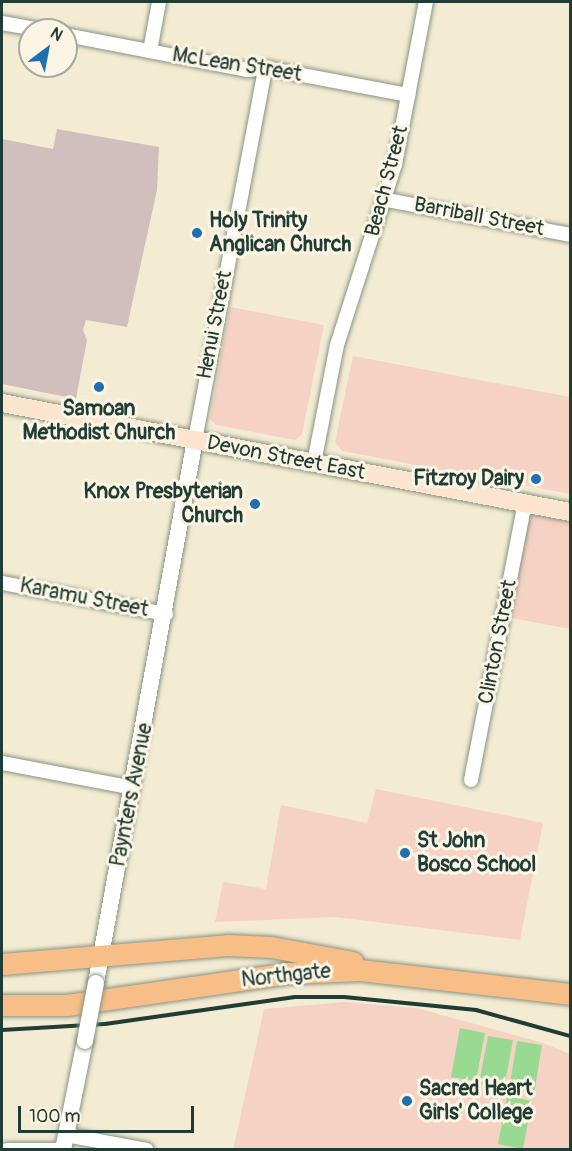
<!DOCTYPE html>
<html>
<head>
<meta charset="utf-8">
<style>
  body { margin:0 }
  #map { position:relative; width:572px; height:1151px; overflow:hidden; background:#f3ecd3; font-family:Pangolin,sans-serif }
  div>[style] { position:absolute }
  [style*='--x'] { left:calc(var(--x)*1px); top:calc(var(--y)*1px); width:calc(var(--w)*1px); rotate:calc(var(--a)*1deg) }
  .built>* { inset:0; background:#f6d2c4 }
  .industrial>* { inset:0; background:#d1bfbe }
  .green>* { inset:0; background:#98da91 }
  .roads { filter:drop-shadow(0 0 2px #899484) drop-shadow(0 0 2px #899484) }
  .minor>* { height:14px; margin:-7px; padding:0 7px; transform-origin:7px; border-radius:7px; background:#fff }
  .tertiary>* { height:16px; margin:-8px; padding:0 8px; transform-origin:8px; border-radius:8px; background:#fff }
  .secondary>* { height:18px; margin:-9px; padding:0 9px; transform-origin:9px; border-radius:9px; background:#fce5cf }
  .trunk>* { height:21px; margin:-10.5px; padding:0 10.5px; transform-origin:10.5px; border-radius:10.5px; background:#f7be88 }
  .rail>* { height:4px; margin:-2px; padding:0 2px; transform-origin:2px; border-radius:2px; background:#1f3d34 }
  .bridges { filter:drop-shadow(0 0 2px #899484) drop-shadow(0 0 2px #899484) }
  .tertiary-bridge>* { height:16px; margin:-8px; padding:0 8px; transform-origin:8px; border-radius:8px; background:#fff }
  .dots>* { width:16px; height:16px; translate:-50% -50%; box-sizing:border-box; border:3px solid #fcf5e5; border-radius:50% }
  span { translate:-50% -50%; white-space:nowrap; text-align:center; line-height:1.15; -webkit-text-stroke:6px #fcf5e5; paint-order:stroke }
  .street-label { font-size:21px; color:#1f3d34 }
  .poi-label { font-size:21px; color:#1f3d34; font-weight:700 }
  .left { translate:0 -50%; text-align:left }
  .right { translate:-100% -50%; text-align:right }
  .frame { position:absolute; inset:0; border:3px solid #1f3d34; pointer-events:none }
  .north { position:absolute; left:18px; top:18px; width:60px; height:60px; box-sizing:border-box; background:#fcf5e5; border:2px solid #a4ab9e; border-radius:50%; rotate:32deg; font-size:16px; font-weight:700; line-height:24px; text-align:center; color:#1f3d34 }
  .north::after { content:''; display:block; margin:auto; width:21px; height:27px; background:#1f6fb2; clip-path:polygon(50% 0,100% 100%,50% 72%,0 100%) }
  .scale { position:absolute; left:18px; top:1106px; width:176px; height:27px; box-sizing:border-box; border:3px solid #1f3d34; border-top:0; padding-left:8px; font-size:18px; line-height:21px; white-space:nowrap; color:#1f3d34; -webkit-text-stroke:4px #fcf5e5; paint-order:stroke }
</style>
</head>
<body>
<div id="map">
  <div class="built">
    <i style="clip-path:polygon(230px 307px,324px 325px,302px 434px,295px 440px,216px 425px,210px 419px)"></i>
    <i style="clip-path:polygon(353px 356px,570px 397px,570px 494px,342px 451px,335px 442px)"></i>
    <i style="clip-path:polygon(520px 512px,570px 521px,570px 629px,502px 616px)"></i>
    <i style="clip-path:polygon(376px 789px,543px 823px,520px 940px,335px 917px,215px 922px,223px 882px,266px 889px,281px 805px,367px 823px)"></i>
    <i style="clip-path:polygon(344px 1002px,417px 1008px,543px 1043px,570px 1054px,570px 1149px,233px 1150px,264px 1009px)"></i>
  </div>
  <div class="industrial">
    <i style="clip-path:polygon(57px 129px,159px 147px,157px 190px,127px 327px,86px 320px,83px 330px,87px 340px,76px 399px,2px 384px,2px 139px,53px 149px)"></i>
  </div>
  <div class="green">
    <i style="clip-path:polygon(460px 1028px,485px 1033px,476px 1081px,451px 1077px)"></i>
    <i style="clip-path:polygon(488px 1036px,513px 1040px,504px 1089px,479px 1084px)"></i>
    <i style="clip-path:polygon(517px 1041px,542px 1045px,534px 1094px,509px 1089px)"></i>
    <i style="clip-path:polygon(507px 1096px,532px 1101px,523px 1149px,498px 1144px)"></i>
  </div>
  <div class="roads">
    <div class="minor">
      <i style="--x:2;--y:23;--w:39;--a:10"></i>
      <i style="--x:66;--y:35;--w:184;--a:10.9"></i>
      <i style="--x:247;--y:70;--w:18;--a:-6"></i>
      <i style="--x:265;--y:68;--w:146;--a:10.7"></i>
      <i style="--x:150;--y:51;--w:50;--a:-79.6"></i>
      <i style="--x:387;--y:200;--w:186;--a:10.8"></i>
      <i style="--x:195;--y:440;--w:379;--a:-79.3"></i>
      <i style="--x:314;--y:463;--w:120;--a:-79"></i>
      <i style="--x:337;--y:345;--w:190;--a:-72.2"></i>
      <i style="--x:395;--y:164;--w:165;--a:-79.2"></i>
      <i style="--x:2;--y:583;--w:167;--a:10.7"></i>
      <i style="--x:2;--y:763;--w:133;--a:10.8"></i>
      <i style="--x:471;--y:780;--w:282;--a:-79"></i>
      <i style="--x:66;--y:1135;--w:82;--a:10.5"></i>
      <i style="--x:7;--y:1150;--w:56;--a:0"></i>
    </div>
    <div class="tertiary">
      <i style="--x:96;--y:983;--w:552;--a:-79.67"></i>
      <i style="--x:63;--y:1150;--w:111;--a:-78.6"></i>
    </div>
    <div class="secondary">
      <i style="--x:2;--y:403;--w:578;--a:10.86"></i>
    </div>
    <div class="trunk">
      <i style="--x:2;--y:964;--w:226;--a:-4.8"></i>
      <i style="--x:227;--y:945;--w:44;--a:2.6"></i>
      <i style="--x:271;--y:947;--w:83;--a:10.4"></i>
      <i style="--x:2;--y:1005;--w:65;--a:0"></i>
      <i style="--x:67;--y:1005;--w:225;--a:-8.2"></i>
      <i style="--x:290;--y:973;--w:70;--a:-2.5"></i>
      <i style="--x:360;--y:970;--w:211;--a:6.5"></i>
    </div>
  </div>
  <div class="rail">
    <i style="--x:2;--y:1030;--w:103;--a:-3.3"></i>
    <i style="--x:105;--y:1024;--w:192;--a:-8.1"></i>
    <i style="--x:295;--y:997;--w:49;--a:0"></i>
    <i style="--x:344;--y:997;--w:133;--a:5.6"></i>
    <i style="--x:476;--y:1010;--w:98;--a:15.5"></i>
  </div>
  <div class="bridges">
    <div class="tertiary-bridge">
      <i style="--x:85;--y:1041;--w:59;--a:-79.3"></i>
    </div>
  </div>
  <div class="dots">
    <i style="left:197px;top:233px;background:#1f6fb2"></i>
    <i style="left:99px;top:387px;background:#1f6fb2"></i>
    <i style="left:536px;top:479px;background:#1f6fb2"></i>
    <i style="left:255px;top:504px;background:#1f6fb2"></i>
    <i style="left:405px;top:853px;background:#1f6fb2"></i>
    <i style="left:407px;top:1101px;background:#1f6fb2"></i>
  </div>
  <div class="street-label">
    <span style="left:237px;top:65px;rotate:9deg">McLean Street</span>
    <span style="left:387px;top:181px;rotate:-75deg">Beach Street</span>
    <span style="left:479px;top:217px;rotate:11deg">Barriball Street</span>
    <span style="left:215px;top:325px;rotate:-79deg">Henui Street</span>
    <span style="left:286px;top:458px;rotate:11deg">Devon Street East</span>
    <span style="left:84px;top:598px;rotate:11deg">Karamu Street</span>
    <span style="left:498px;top:642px;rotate:-79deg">Clinton Street</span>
    <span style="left:132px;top:795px;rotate:-79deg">Paynters Avenue</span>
    <span style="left:286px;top:976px;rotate:-6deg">Northgate</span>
  </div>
  <div class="poi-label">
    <span class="left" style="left:209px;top:233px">Holy Trinity<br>Anglican Church</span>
    <span style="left:99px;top:421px">Samoan<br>Methodist Church</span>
    <span class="right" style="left:524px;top:479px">Fitzroy Dairy</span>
    <span class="right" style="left:243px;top:504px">Knox Presbyterian<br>Church</span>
    <span class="left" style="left:417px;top:853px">St John<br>Bosco School</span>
    <span class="left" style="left:419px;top:1101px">Sacred Heart<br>Girls' College</span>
  </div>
  <div class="frame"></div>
  <div class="north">N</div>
  <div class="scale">100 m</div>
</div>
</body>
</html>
